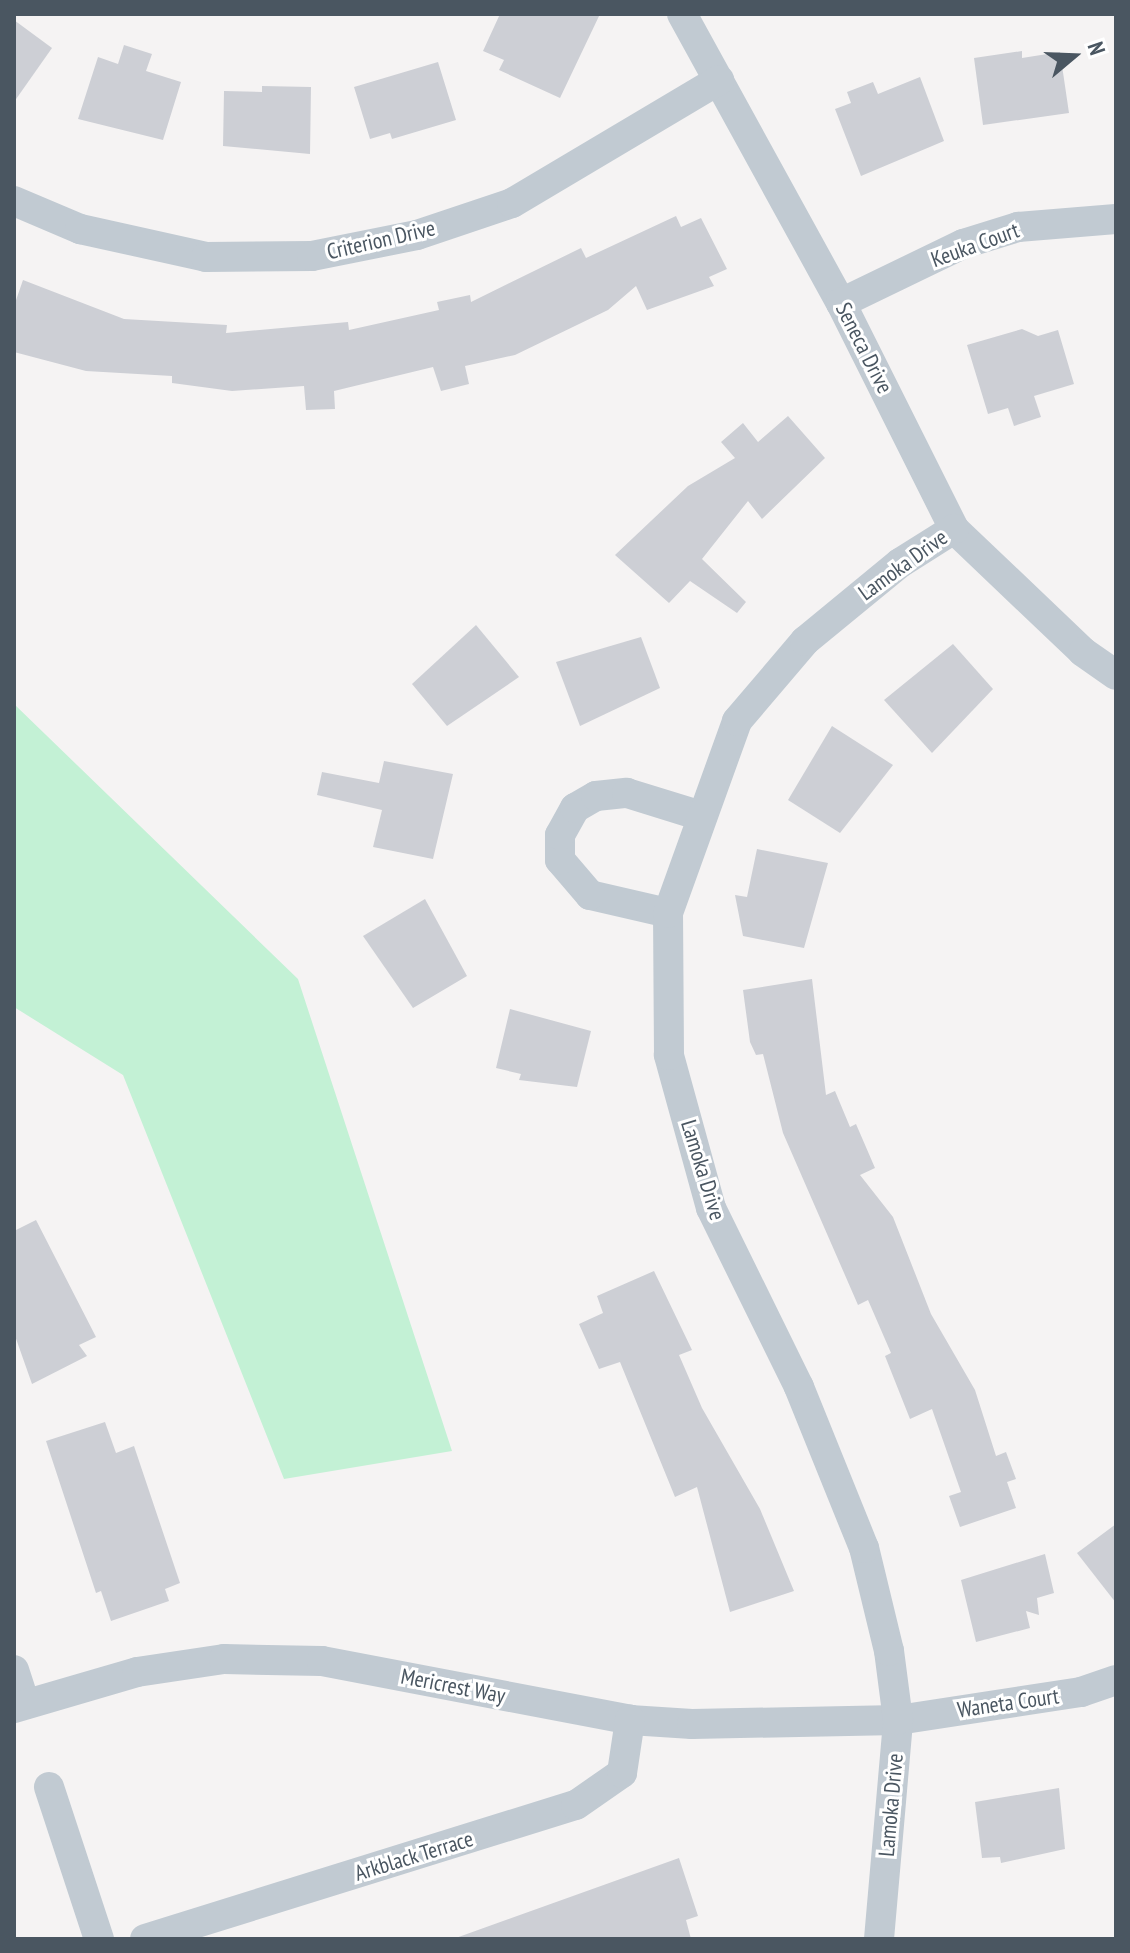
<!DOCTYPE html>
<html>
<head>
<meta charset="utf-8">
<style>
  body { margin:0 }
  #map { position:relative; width:1130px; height:1953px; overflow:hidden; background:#f5f3f3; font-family:"PT Sans Narrow",sans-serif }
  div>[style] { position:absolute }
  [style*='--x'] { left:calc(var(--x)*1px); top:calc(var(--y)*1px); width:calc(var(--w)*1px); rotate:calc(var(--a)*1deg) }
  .green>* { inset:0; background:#c3f1d5 }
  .building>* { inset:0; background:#cdcfd5 }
  .street>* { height:30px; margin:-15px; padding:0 15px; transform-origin:15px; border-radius:15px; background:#c1cad2 }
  span { translate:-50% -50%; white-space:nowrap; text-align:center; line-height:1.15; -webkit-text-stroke:6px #fff; paint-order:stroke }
  .street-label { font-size:22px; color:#4a5661 }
  .frame { position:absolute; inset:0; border:16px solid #4a5661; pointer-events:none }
  .north { position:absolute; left:1034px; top:16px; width:80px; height:80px; -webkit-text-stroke:6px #fff; paint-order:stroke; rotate:71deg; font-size:22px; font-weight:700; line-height:32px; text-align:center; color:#4a5661 }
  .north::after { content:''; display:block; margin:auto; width:28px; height:36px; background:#4a5661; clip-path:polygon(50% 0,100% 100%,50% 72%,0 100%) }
</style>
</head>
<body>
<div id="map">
  <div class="green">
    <i style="clip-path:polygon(14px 704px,298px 979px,452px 1451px,284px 1479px,123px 1075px,14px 1007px)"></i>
  </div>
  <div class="building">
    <i style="clip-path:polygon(500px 14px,600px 14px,560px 98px,499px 70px,504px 60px,483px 51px)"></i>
    <i style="clip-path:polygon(14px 20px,52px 48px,14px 102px)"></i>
    <i style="clip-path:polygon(124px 45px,152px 54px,146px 71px,181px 82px,163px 140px,78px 119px,98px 57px,118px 64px)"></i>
    <i style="clip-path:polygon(1022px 51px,1022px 58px,1060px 52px,1069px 113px,983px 125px,974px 58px)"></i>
    <i style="clip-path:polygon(438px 62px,456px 120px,392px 139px,390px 133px,370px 139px,354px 87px)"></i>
    <i style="clip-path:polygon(920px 77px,944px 141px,861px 176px,835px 109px,851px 103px,847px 92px,873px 82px,878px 94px)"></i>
    <i style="clip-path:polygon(262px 86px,311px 87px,310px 154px,223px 146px,224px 91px,262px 92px)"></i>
    <i style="clip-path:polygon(676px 216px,681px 227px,701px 218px,727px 269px,709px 277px,714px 286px,647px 310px,636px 286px,608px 310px,515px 355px,465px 366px,469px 384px,441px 391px,433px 367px,334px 391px,335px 409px,306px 410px,304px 386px,232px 391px,172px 383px,172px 376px,86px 371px,14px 352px,14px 306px,23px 280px,124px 319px,227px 325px,226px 333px,348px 322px,349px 330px,439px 310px,437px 302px,470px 295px,471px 302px,581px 248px,586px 258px)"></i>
    <i style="clip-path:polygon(1022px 329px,1038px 336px,1058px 330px,1074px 384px,1034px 396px,1041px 417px,1014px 426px,1008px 408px,988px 414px,967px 345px)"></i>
    <i style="clip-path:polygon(788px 416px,825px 458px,762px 519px,748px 501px,702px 559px,746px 602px,737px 613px,690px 581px,669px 603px,615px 555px,688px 486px,735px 458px,721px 442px,743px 423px,758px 442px)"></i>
    <i style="clip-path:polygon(476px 625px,519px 677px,447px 726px,412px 684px)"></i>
    <i style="clip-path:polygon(641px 637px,660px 688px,580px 726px,556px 662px)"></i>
    <i style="clip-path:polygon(953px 644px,993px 689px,932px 753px,884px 700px)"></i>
    <i style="clip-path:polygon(832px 726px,893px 765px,840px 833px,788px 800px)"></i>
    <i style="clip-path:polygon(384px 761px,453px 774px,433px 859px,373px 847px,382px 810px,317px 795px,322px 772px,379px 783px)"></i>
    <i style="clip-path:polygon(757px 849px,828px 863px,804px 948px,743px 936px,735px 895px,747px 897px)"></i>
    <i style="clip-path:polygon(425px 899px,467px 976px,413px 1008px,363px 936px)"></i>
    <i style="clip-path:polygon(812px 979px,826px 1095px,835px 1091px,850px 1127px,856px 1124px,875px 1168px,860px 1175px,893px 1217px,931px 1314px,975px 1390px,996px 1456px,1006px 1452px,1016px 1479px,1007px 1482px,1016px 1508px,960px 1527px,949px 1496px,961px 1492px,932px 1409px,910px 1419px,885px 1356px,891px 1353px,868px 1300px,858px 1305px,783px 1133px,763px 1054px,756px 1055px,750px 1042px,743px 990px)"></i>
    <i style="clip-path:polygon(510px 1009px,591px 1031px,577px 1087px,519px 1080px,521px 1074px,496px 1068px)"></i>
    <i style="clip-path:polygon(36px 1220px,96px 1337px,79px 1345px,87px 1356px,32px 1384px,14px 1333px,14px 1231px)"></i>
    <i style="clip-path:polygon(654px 1271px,692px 1350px,679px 1355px,702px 1408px,760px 1509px,794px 1591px,730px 1612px,697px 1487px,675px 1497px,620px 1362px,599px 1369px,579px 1324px,603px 1313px,597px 1296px)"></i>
    <i style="clip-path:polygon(105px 1422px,116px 1453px,134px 1446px,180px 1583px,165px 1589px,169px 1601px,111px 1621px,101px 1591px,96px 1593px,46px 1441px)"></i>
    <i style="clip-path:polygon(1116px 1524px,1116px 1603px,1077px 1553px)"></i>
    <i style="clip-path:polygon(1045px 1554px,1054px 1593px,1037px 1598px,1039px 1615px,1026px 1611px,1030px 1628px,976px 1642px,961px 1580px)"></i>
    <i style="clip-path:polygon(1059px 1788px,1065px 1849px,1001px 1863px,1000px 1857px,982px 1858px,975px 1802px)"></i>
    <i style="clip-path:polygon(679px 1858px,698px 1916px,686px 1920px,691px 1939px,453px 1939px)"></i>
  </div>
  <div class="street">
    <i style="--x:682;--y:14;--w:330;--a:61.2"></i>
    <i style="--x:841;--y:303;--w:253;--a:63.4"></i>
    <i style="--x:954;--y:529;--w:178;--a:43.6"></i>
    <i style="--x:1083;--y:652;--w:40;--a:34.9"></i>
    <i style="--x:14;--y:201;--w:72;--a:23"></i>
    <i style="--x:80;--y:229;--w:129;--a:12.5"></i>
    <i style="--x:206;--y:257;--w:106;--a:-0.5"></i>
    <i style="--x:312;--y:256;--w:107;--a:-11.3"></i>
    <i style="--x:417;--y:235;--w:100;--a:-18.6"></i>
    <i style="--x:512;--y:203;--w:241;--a:-30.7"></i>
    <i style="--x:841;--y:303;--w:136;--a:-25.8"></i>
    <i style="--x:963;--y:244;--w:58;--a:-17.2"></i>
    <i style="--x:1018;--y:227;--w:98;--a:-4.7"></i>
    <i style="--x:668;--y:913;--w:80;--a:-167"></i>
    <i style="--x:590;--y:895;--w:46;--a:-130.6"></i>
    <i style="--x:560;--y:860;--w:25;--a:-90"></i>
    <i style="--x:560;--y:835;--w:31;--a:-61"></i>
    <i style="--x:575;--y:808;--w:24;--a:-30"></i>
    <i style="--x:596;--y:796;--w:31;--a:-6"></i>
    <i style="--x:627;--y:793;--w:74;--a:17.2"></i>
    <i style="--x:14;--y:1670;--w:36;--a:72"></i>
    <i style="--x:14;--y:1708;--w:128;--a:-16.3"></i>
    <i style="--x:137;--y:1672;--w:88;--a:-8.5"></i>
    <i style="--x:224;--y:1659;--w:98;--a:1.2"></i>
    <i style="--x:322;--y:1661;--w:314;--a:10.8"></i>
    <i style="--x:630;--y:1720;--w:62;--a:3.7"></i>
    <i style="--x:692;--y:1724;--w:206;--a:-1.1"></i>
    <i style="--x:898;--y:1720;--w:185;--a:-8.7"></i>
    <i style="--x:1081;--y:1692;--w:37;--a:-19"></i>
    <i style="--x:49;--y:1787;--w:160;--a:71.8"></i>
    <i style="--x:145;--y:1939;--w:451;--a:-17.3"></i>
    <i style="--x:576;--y:1805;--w:56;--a:-34.8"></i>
    <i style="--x:622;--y:1773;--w:54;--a:-81.4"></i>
    <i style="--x:879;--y:1939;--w:220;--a:-85"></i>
    <i style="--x:898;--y:1720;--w:70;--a:-97.4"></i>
    <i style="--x:889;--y:1651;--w:106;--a:-103.6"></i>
    <i style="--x:864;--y:1548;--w:174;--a:-112"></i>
    <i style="--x:799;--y:1387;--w:199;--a:-116.2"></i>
    <i style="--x:711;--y:1208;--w:159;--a:-105.4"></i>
    <i style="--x:669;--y:1055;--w:142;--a:-90.4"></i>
    <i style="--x:668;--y:913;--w:204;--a:-70.2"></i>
    <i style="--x:737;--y:721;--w:105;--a:-49.6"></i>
    <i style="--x:805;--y:641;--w:123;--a:-39.4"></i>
    <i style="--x:900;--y:563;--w:64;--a:-32.2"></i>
  </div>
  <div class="street-label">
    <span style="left:381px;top:240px;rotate:-13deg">Criterion Drive</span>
    <span style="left:975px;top:245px;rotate:-20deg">Keuka Court</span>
    <span style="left:864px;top:348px;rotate:63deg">Seneca Drive</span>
    <span style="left:903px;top:565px;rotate:-36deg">Lamoka Drive</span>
    <span style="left:703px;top:1170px;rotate:73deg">Lamoka Drive</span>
    <span style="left:453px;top:1686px;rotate:11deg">Mericrest Way</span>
    <span style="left:1008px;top:1703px;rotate:-8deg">Waneta Court</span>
    <span style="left:891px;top:1805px;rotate:-85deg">Lamoka Drive</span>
    <span style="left:414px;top:1856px;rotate:-17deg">Arkblack Terrace</span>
  </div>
  <div class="frame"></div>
  <div class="north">N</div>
</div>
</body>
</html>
